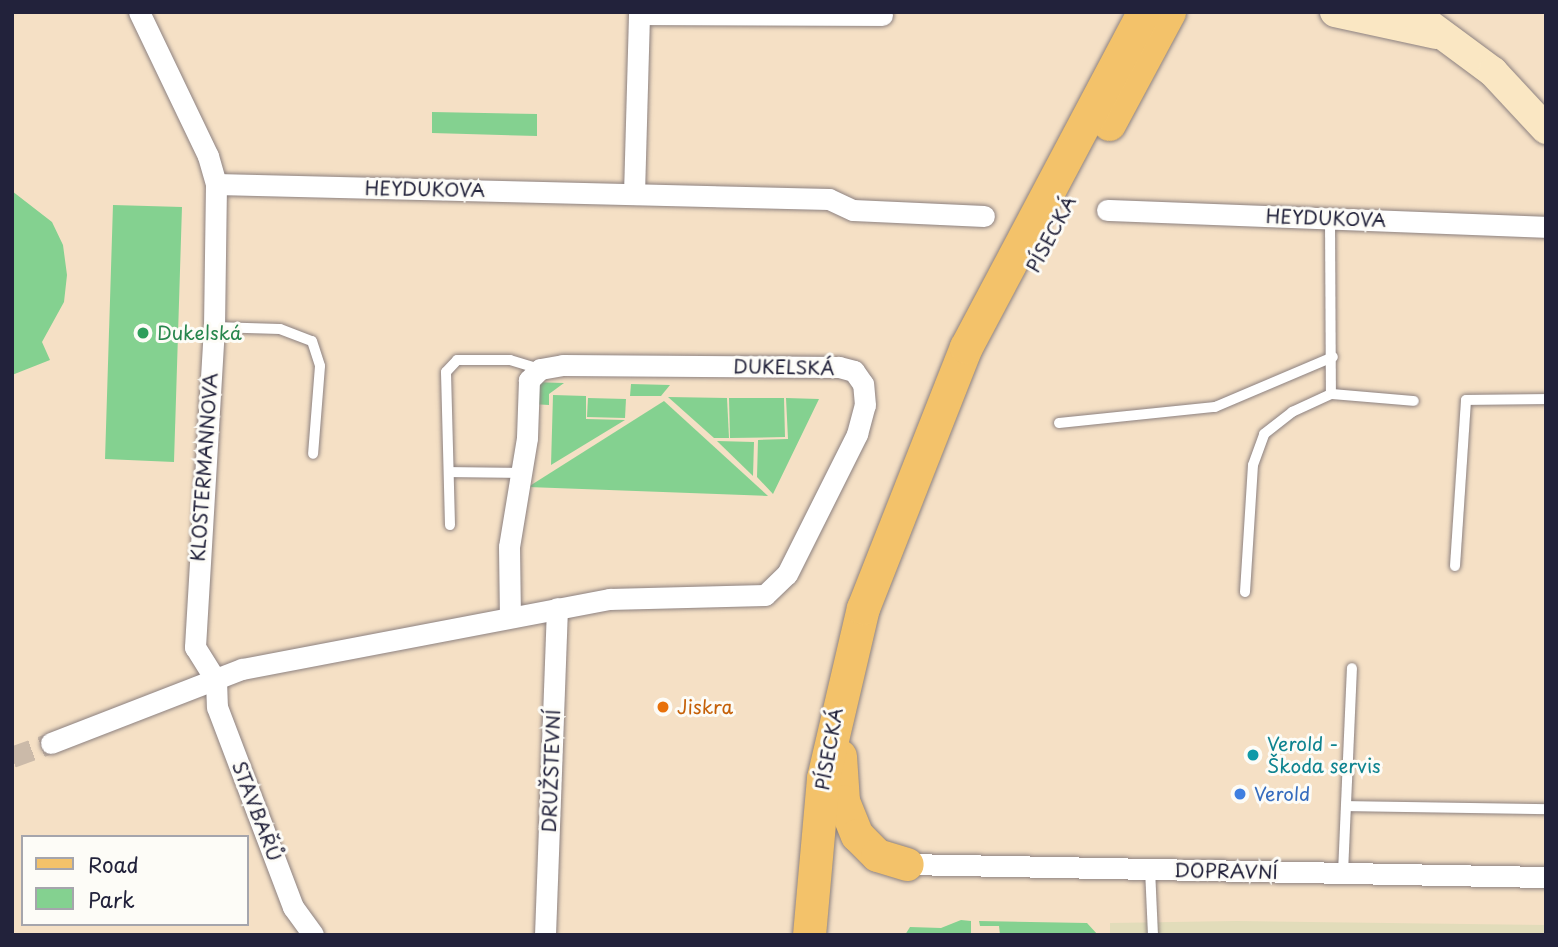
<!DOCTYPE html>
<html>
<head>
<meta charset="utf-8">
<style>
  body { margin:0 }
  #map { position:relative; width:1558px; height:947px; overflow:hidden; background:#f5e0c5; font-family:"Playpen Sans",sans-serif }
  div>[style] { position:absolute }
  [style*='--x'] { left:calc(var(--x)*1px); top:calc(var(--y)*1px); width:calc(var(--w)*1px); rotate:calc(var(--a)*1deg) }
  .built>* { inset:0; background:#e2dcba }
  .green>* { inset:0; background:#84d190 }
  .street-tunnel>* { height:21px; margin-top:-10.5px; transform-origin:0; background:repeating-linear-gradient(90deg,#cbbaa9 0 21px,transparent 0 31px) }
  .roads { filter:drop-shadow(0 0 2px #8c8180) drop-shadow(0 0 2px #8c8180) }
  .lane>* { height:10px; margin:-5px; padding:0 5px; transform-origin:5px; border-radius:5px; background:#fff }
  .street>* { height:21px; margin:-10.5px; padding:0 10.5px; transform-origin:10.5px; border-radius:10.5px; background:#fff }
  .secondary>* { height:30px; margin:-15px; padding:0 15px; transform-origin:15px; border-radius:15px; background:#fae7c3 }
  .primary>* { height:33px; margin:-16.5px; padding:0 16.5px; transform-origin:16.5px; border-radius:16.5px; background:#f3c26a }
  .dots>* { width:19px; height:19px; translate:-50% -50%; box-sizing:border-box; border:4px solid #fdfcf7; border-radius:50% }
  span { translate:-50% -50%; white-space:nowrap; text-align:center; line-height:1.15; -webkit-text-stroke:6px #fdfcf7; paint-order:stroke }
  .street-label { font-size:19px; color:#22223b }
  .leisure-label { font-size:19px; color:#27864d }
  .left { translate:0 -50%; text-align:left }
  .food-label { font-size:19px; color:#c56008 }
  .culture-label { font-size:19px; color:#0d838f }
  .shop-label { font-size:19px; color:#366cbe }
  .frame { position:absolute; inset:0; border:14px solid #22223b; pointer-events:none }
  .legend { position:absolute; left:21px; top:835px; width:228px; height:91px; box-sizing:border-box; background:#fdfcf7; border:2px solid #a5a5ac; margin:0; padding:9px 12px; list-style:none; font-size:21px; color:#22223b }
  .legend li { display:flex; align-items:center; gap:14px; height:35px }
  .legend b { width:35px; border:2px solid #a5a5ac }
</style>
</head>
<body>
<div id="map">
  <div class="built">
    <i style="clip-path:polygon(1237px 921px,1546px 925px,1546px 935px,1110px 935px,1110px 923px)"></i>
  </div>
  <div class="green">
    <i style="clip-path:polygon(432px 112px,537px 114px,537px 136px,432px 133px)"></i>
    <i style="clip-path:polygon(12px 191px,52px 222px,63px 245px,67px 275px,64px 302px,42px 342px,50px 360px,12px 375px)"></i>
    <i style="clip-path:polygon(113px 205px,182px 207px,174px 462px,105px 459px)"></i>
    <i style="clip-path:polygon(533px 382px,564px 383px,549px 394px,549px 405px,532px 404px)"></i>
    <i style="clip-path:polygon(631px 384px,670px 385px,661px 396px,630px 396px)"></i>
    <i style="clip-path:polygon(553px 395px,586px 396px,586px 419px,625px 420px,551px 465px)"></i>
    <i style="clip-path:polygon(668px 397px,727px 398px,729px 438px,714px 438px)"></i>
    <i style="clip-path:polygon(588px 398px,626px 399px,625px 418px,587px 417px)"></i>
    <i style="clip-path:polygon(729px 398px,784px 398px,785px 437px,730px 438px)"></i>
    <i style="clip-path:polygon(786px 398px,819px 399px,773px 494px,757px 477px,758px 440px,788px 439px)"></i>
    <i style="clip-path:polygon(664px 401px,768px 496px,528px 487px)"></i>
    <i style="clip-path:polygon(717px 441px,754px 442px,753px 476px)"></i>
    <i style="clip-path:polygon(961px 920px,971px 921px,971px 935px,905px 935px,910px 927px,941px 928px)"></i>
    <i style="clip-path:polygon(979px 921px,1087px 923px,1098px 935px,1000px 935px,999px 926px,980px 926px)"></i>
  </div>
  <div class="street-tunnel">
    <i style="--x:12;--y:757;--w:41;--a:-19.7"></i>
  </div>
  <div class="roads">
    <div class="lane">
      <i style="--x:1330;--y:219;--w:175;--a:89.7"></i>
      <i style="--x:214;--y:327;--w:66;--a:1.7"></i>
      <i style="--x:280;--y:329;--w:34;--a:21"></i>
      <i style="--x:312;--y:341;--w:26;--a:72"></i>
      <i style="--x:320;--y:366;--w:88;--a:94.5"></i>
      <i style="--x:1059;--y:423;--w:157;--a:-5.9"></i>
      <i style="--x:1215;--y:407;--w:128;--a:-23"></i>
      <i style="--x:449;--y:472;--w:72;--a:0.8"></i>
      <i style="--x:450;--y:525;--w:153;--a:-91.5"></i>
      <i style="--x:446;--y:372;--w:16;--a:-47"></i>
      <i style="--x:457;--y:360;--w:53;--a:0"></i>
      <i style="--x:510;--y:360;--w:31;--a:17"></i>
      <i style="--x:1455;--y:566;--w:166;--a:-86.2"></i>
      <i style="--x:1466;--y:400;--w:80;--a:-0.7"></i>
      <i style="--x:1245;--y:592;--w:127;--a:-86.4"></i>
      <i style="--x:1253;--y:465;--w:33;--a:-70"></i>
      <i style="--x:1264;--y:434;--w:36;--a:-38"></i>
      <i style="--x:1292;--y:412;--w:43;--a:-24.8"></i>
      <i style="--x:1331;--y:394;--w:83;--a:4.8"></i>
      <i style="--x:1346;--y:806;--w:200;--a:0.9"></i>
      <i style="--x:1150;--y:869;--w:66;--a:87.4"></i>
      <i style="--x:1343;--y:873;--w:205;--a:-87.5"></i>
    </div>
    <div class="street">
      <i style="--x:139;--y:12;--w:160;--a:64.4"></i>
      <i style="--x:208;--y:156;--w:29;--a:74"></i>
      <i style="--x:216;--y:184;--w:143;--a:90.8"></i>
      <i style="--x:214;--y:327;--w:321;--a:93.4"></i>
      <i style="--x:195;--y:647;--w:39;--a:58"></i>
      <i style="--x:639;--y:14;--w:243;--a:0.2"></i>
      <i style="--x:216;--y:184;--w:613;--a:1.4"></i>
      <i style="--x:829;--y:199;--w:26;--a:25"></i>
      <i style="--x:853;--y:210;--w:131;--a:2.6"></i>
      <i style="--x:634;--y:194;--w:182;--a:-88.4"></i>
      <i style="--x:1107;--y:210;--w:439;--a:2.2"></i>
      <i style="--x:216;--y:680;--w:27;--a:88"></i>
      <i style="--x:217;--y:707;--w:214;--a:69.2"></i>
      <i style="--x:293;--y:907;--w:34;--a:54"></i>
      <i style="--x:51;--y:743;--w:205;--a:-21.2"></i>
      <i style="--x:242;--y:669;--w:374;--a:-10.8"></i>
      <i style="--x:609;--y:599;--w:156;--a:-1.5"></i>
      <i style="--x:765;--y:595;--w:30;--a:-44"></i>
      <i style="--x:787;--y:574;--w:157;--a:-63.4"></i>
      <i style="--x:857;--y:434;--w:30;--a:-75"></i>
      <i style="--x:865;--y:405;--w:21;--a:-95"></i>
      <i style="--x:863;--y:384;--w:16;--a:-125"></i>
      <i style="--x:854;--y:371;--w:16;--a:-165"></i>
      <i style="--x:839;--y:367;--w:276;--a:-179.6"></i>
      <i style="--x:563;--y:365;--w:23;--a:170"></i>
      <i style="--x:540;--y:369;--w:16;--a:135"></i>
      <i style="--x:529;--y:380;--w:58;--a:92"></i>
      <i style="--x:527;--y:438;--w:110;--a:99.4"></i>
      <i style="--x:509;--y:547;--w:68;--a:89.2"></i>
      <i style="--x:907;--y:864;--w:639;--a:1.17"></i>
      <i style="--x:545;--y:935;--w:327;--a:-87.9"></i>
    </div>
    <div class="secondary">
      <i style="--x:1335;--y:12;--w:103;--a:12.3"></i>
      <i style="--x:1412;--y:12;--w:101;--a:36.5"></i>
      <i style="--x:1493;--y:72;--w:78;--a:47.1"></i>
    </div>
    <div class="primary">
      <i style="--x:1109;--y:124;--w:127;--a:-61.8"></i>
      <i style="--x:840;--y:756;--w:45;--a:86.2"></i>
      <i style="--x:843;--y:801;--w:37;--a:68"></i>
      <i style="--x:857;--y:835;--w:28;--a:45"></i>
      <i style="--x:877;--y:855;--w:31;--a:17"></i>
      <i style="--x:809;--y:935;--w:158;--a:-84.9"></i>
      <i style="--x:823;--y:778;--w:175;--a:-76.8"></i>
      <i style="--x:863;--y:608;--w:281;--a:-68.5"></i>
      <i style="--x:966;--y:347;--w:379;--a:-62.1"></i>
    </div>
  </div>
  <div class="dots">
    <i style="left:143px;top:333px;background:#2e9e5b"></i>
    <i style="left:663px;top:707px;background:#e8710a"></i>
    <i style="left:1253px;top:755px;background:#0f9aa8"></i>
    <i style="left:1240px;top:794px;background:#3f7fe0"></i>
  </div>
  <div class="street-label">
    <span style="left:425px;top:189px;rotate:1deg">HEYDUKOVA</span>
    <span style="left:1326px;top:218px;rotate:2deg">HEYDUKOVA</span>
    <span style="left:1051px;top:234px;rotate:-62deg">PÍSECKÁ</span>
    <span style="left:784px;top:367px;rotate:1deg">DUKELSKÁ</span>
    <span style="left:204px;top:467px;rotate:-86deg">KLOSTERMANNOVA</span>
    <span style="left:829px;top:749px;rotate:-80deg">PÍSECKÁ</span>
    <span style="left:551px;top:771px;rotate:-88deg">DRUŽSTEVNÍ</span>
    <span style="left:257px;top:811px;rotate:69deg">STAVBAŘŮ</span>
    <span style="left:1226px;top:871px;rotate:1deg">DOPRAVNÍ</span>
  </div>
  <div class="leisure-label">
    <span class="left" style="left:157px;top:333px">Dukelská</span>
  </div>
  <div class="food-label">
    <span class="left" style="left:677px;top:707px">Jiskra</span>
  </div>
  <div class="culture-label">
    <span class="left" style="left:1267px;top:755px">Verold -<br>Škoda servis</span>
  </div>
  <div class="shop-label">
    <span class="left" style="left:1254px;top:794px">Verold</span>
  </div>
  <div class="frame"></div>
  <ul class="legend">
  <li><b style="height:9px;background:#f3c26a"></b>Road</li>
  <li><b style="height:19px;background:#84d190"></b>Park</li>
  </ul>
</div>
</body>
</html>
